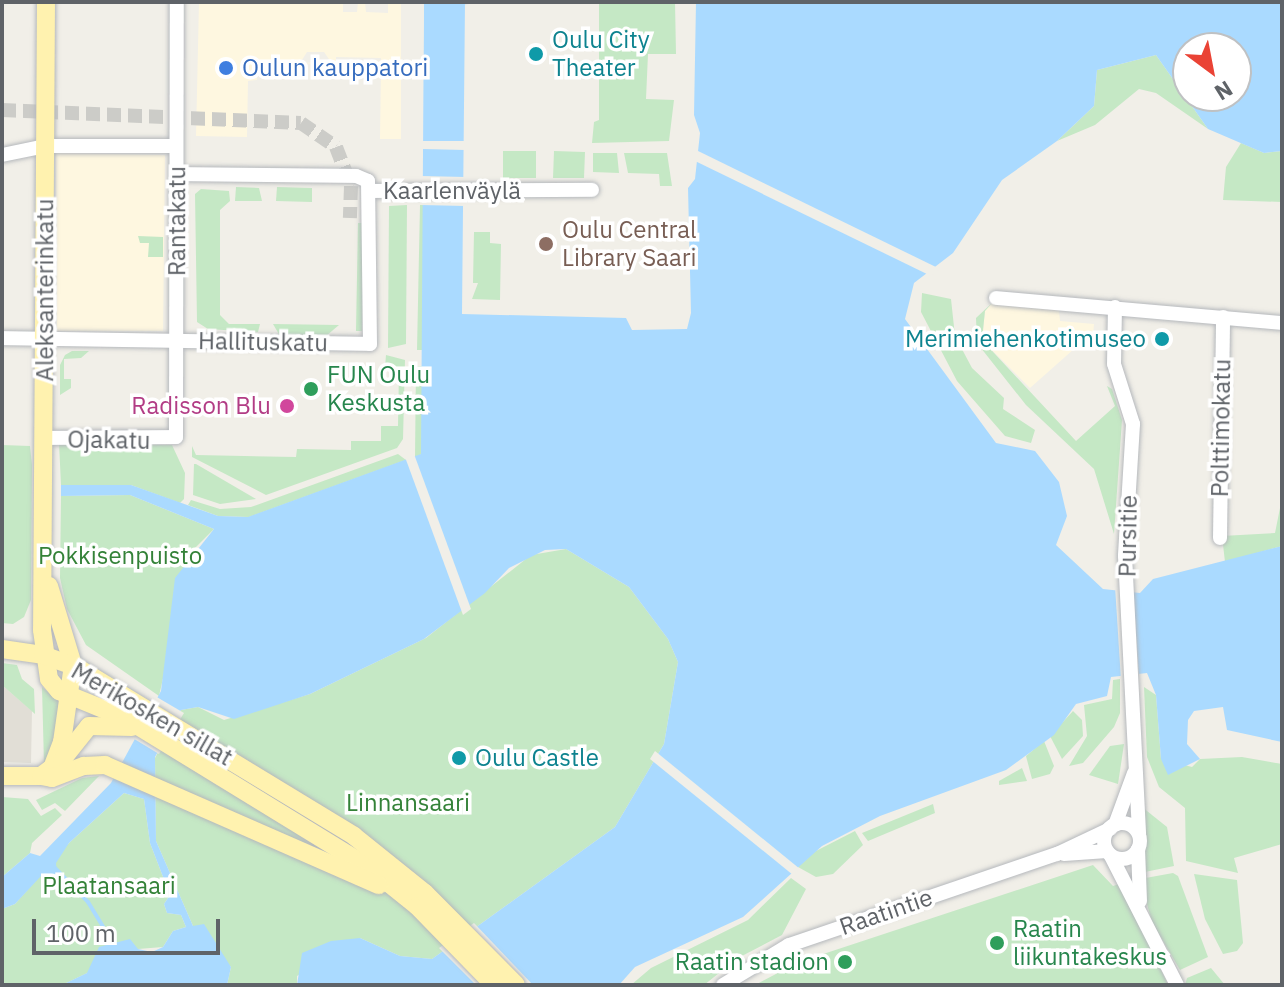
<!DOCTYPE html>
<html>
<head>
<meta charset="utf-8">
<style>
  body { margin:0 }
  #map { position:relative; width:1284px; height:987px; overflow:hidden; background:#f1efe8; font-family:"IBM Plex Sans",sans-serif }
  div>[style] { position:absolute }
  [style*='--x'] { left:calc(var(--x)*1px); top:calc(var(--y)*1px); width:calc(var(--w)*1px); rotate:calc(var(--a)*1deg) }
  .commercial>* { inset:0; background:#fef7e0 }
  .education>* { inset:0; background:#e1ded6 }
  .green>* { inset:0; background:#c5e8c5 }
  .water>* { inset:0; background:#aadaff }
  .pier>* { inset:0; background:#f1efe8 }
  .stream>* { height:4px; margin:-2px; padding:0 2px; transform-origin:2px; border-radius:2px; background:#aadaff }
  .minor-tunnel>* { height:14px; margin-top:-7px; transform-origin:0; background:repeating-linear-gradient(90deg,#ccccc8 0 14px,transparent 0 21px) }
  .roads { filter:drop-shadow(0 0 2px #b5b8bc) drop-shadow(0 0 2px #b5b8bc) }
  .minor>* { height:14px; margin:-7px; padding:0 7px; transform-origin:7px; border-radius:7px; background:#fff }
  .minor>.ring { margin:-7px; padding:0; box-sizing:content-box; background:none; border:14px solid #fff; border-radius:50% }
  .major>* { height:18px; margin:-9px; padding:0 9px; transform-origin:9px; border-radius:9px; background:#fff2af }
  .dots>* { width:22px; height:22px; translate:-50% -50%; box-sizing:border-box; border:4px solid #fff; border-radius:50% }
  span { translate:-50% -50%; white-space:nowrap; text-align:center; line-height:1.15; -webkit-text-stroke:7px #fff; paint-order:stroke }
  .culture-label { font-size:24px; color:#0d838f }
  .left { translate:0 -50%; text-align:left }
  .right { translate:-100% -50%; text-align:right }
  .shop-label { font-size:24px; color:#366cbe }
  .street-label { font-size:24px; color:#5f6368 }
  .education-label { font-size:24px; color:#785e54 }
  .leisure-label { font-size:24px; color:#27864d }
  .hotel-label { font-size:24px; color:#b23c85 }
  .park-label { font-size:24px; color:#348238 }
  .frame { position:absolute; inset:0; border:4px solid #5f6368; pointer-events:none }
  .north { position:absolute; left:1172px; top:32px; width:80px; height:80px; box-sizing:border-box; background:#fff; border:2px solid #bfc1c3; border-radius:50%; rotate:148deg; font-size:22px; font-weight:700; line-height:32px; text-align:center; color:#5f6368 }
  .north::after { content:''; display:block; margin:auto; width:28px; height:36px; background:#ea4335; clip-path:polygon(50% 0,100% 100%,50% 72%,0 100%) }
  .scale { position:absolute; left:32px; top:919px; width:188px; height:36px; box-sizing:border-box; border:4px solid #5f6368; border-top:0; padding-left:10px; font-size:24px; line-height:28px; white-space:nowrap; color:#5f6368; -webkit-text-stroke:6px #fff; paint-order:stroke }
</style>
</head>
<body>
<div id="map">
  <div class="commercial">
    <i style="clip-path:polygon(evenodd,199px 2px,343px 2px,343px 12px,357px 12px,358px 2px,365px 2px,366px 12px,388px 13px,388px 2px,401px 2px,401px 139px,380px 139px,381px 64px,258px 63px,257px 80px,248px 81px,247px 137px,196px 136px,199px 2px,307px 52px,324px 52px,331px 62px,300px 63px,307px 52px,199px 2px,336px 57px,381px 58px,381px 63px,336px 63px,336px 57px)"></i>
    <i style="clip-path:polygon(56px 153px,165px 155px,163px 331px,57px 331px)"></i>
    <i style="clip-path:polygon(993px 302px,1059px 309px,1060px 321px,1094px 324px,1092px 347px,1074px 349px,1030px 388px,982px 340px,985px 311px)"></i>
  </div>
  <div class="education">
    <i style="clip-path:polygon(2px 685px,32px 711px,31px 763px,2px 762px)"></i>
  </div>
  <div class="green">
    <i style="clip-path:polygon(599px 2px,675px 2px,676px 54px,648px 54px,646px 99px,674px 100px,669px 141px,592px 143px,594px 122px,599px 120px)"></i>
    <i style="clip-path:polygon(1156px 55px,1208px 129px,1156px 93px,1139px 89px,1095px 125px,1057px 141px,1094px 106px,1097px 70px)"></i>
    <i style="clip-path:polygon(1241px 143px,1264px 153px,1282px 151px,1282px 202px,1223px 200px,1226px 167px)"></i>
    <i style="clip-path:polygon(503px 151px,536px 151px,536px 178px,503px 178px)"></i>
    <i style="clip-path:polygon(554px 151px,585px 152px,584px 178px,553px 178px)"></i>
    <i style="clip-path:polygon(593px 153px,617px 153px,619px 173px,593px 172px)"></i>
    <i style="clip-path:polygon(624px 153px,667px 153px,672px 186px,660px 186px,659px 174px,628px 173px)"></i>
    <i style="clip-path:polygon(236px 187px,259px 188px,262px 201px,235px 201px)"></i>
    <i style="clip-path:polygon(277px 187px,312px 188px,312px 202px,276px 201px)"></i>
    <i style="clip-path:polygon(201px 189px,229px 191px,230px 201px,220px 210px,220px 315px,229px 324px,260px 324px,258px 332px,208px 329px,197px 322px,195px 194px)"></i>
    <i style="clip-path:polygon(407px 205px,406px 344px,388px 348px,389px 206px)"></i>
    <i style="clip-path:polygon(420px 205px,424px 205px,422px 350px,417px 350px)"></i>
    <i style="clip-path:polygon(358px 223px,365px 223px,362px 331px,356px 331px)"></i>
    <i style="clip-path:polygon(474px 232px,490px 232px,490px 243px,501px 244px,500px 300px,472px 299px,478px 283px,473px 283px)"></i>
    <i style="clip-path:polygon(138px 236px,163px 237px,163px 257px,148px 257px,149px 243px,140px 243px)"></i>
    <i style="clip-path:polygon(922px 293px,951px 299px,955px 336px,972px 368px,1004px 398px,1003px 409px,1035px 430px,1031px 443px,1005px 436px,957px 381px,921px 312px)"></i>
    <i style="clip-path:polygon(993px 302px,985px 311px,982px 340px,1076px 441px,1115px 406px,1107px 386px,1112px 389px,1122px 420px,1114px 534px,1094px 469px,1026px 405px,977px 343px,976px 318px)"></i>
    <i style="clip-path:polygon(273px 324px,339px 325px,326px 336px,280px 336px)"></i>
    <i style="clip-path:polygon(72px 351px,89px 351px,81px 358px,64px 359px,64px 379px,71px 379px,71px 388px,60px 395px,60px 365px,65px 355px)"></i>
    <i style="clip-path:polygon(386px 355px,405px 360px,403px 439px,397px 448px,266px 495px,192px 457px,192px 446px,196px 455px,296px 457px,297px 449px,351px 450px,351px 441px,381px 441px,381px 426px,398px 426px,399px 368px,385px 367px)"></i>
    <i style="clip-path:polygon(416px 366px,422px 366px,422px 454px,415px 457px)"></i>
    <i style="clip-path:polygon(59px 443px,172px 445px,185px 473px,184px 499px,180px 503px,131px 485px,61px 485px)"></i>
    <i style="clip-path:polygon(2px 445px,30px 446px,32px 465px,31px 600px,24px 617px,13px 624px,2px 623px)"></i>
    <i style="clip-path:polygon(398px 454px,406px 460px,249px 517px,218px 516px,188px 505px,191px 500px,220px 509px,251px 507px)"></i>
    <i style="clip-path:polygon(194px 464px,196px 464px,256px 499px,220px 504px,193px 495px)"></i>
    <i style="clip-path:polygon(130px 495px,214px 529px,192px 551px,159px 696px,86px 645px,67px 609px,60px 578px,61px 496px)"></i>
    <i style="clip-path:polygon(1282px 498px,1282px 546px,1225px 562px,1222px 536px,1275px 533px)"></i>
    <i style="clip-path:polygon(566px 549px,629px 587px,668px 639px,678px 662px,664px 744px,615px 827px,432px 959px,400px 956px,360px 938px,297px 976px,297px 985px,227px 985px,231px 967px,193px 926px,156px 841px,155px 758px,181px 710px,198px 707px,224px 720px,310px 694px,426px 638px,531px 555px)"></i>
    <i style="clip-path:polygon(2px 663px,17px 665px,22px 679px,34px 689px,35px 714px,2px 685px)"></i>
    <i style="clip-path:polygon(1120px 679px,1120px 713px,1114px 727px,1083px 763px,1069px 766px,1087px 736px,1084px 705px,1112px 699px,1113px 680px)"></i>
    <i style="clip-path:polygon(42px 687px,59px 702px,52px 752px,44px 764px)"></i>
    <i style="clip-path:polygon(1144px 687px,1156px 695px,1161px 759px,1192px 767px,1200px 759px,1242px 757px,1282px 764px,1282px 844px,1234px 858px,1238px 873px,1186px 861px,1185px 808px,1159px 787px,1147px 757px)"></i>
    <i style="clip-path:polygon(1073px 711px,1082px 720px,1083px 736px,1062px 759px,1050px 736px)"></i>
    <i style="clip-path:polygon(1044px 741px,1054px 766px,1050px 774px,1032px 779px,1026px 756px)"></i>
    <i style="clip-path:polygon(1124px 744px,1118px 784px,1089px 775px,1110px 746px)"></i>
    <i style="clip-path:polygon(1022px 768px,1027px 781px,999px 785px,999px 781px)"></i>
    <i style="clip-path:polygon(99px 776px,65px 811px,55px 803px,42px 810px,36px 800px,82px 778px)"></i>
    <i style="clip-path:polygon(124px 793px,144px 799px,150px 843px,170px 895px,164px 904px,167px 913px,181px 915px,186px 927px,173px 931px,163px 947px,138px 949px,62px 985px,2px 985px,2px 909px,15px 904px,69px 843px)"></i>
    <i style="clip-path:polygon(2px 797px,28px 799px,41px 816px,55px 808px,62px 815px,32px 843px,30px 853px,2px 877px)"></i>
    <i style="clip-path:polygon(933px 804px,935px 813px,868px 841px,862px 833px)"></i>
    <i style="clip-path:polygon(1142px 807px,1167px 827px,1174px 866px,1140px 873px,1145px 844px)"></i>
    <i style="clip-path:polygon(855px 831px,863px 845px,833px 874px,816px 877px,798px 867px,814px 852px)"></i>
    <i style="clip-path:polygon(1093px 865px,1113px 886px,1122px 883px,1168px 985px,755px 985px,799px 962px)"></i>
    <i style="clip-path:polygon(1173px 873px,1178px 876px,1208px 957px,1180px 970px,1152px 922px,1140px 879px)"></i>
    <i style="clip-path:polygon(1194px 874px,1237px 880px,1243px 943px,1237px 951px,1223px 954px,1205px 919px)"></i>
    <i style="clip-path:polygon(791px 878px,806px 889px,782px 935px,738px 958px,704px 985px,631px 985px,651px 968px,748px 920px)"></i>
    <i style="clip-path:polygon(1211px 968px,1225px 985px,1185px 985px,1187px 978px)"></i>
  </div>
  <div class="water">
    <i style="clip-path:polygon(evenodd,424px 2px,465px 2px,462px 314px,626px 318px,632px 330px,687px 329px,691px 313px,688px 188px,695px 179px,700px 133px,694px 115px,696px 2px,1282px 2px,1282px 151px,1264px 153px,1208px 129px,1156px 55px,1097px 70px,1094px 106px,1057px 141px,1002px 180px,953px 253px,914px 283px,905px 319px,996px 443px,1035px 451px,1059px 482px,1067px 516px,1056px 545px,1103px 589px,1140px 593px,1153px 579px,1282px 546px,1282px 742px,1227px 730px,1223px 707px,1194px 711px,1188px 720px,1187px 744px,1200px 759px,1168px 775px,1161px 759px,1156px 695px,1147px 673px,1111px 677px,1107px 696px,1076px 704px,1054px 735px,1006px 770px,880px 816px,822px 846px,743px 917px,635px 967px,619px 985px,297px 985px,302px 953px,331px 941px,360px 938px,400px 956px,432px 959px,615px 827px,664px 744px,678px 662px,668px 639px,629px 587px,566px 549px,545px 550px,509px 568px,485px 593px,424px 639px,310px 694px,234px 719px,198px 707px,181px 710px,155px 757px,156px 841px,193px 926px,204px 924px,231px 967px,227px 985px,62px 985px,87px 973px,99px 947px,130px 939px,138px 949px,152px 952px,163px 947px,173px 931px,186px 927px,181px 915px,167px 913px,164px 904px,170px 895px,150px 843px,144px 799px,124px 793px,69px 843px,56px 863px,57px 874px,41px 876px,15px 904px,2px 909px,2px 877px,30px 853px,40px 856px,111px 783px,161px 691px,175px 578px,214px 529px,130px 495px,61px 496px,61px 485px,131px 485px,218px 516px,248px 517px,421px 454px,424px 2px,1188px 48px,1236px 48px,1236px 96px,1188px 96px,1188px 48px)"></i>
  </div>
  <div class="pier">
    <i style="clip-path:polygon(420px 2px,424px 2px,422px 136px,418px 136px)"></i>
    <i style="clip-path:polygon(422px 141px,465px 141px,465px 150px,422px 149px)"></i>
    <i style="clip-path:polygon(694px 149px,940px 269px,931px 276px,693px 160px)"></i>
    <i style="clip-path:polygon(422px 176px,466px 177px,466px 206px,421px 205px)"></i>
    <i style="clip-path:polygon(414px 454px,471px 609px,463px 615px,405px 457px)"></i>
    <i style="clip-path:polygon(1115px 586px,1133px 588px,1139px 677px,1121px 680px)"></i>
    <i style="clip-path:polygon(155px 696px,184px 713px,159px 754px,131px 737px)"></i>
    <i style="clip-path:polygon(655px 751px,800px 869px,793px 875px,650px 759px)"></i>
    <i style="clip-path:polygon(474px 923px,533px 985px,476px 985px,439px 948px)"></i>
  </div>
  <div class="stream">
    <i style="--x:54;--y:867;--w:49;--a:45.8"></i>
    <i style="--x:88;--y:902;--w:48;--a:58.6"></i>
  </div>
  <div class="minor-tunnel">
    <i style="--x:2;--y:110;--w:299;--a:2.5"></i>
    <i style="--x:301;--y:123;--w:42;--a:34.4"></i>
    <i style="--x:336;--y:147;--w:42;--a:69"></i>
    <i style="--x:351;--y:186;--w:32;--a:92"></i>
  </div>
  <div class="roads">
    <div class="minor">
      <i style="--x:2;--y:155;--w:45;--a:-11.6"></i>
      <i style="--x:46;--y:146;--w:130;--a:0"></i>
      <i style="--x:371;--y:191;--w:221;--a:-0.3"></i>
      <i style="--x:996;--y:298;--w:287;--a:5"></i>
      <i style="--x:1115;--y:307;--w:57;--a:91"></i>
      <i style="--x:1114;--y:364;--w:63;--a:72.4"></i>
      <i style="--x:1133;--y:424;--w:132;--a:93.5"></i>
      <i style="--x:1125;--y:556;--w:278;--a:87.1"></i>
      <i style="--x:2;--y:338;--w:368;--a:0.9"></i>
      <i style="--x:370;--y:344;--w:163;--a:-90.7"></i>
      <i style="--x:368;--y:181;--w:13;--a:-157"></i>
      <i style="--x:356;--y:176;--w:179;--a:-179.4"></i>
      <i style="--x:44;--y:438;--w:132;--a:-0.4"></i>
      <i style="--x:176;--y:437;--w:435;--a:-89.9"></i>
      <i style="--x:1220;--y:538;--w:221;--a:-89.2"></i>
      <i class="ring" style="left:1104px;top:823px;width:22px;height:22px"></i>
      <i style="--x:1115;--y:825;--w:55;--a:-69.9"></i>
      <i style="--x:1138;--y:849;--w:52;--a:87.8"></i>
      <i style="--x:1064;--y:854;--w:43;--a:-4"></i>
      <i style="--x:1111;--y:856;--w:145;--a:62.9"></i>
      <i style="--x:723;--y:985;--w:77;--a:-31.2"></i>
      <i style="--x:789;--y:945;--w:283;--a:-18.8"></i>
      <i style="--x:1057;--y:854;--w:59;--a:-25.3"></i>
    </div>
    <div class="major">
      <i style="--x:46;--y:2;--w:628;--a:90.36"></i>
      <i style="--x:42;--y:630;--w:49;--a:81.9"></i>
      <i style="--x:49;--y:679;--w:16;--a:50"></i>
      <i style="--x:59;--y:691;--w:71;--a:22.2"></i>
      <i style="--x:125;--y:718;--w:289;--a:31.5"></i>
      <i style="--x:371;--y:869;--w:59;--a:38.8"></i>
      <i style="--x:417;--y:906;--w:110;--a:45.7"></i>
      <i style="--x:49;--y:586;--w:83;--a:73.1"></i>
      <i style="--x:73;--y:665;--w:78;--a:98.1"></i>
      <i style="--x:62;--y:742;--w:28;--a:111"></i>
      <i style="--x:2;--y:649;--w:41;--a:8.3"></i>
      <i style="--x:43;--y:655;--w:37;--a:20"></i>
      <i style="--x:78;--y:668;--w:323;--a:31.3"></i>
      <i style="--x:354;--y:836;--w:91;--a:38.8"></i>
      <i style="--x:425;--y:893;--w:129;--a:45.3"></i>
      <i style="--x:2;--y:776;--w:39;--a:0"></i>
      <i style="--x:41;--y:776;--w:26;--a:-37"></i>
      <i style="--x:62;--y:760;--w:43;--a:-51.5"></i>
      <i style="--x:89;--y:726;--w:43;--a:1.3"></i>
      <i style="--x:41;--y:776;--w:11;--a:10"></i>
      <i style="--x:52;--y:778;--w:34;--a:-21"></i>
      <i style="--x:84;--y:766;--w:21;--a:-3"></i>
      <i style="--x:105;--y:765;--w:299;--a:23.7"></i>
    </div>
  </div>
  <div class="dots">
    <i style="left:536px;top:54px;background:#0f9aa8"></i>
    <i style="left:226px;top:68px;background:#3f7fe0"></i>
    <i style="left:546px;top:244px;background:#8d6e63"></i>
    <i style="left:1162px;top:339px;background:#0f9aa8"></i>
    <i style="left:311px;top:389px;background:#2e9e5b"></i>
    <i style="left:287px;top:406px;background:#d1479c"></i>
    <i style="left:459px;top:758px;background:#0f9aa8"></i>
    <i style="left:997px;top:943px;background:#2e9e5b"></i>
    <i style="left:845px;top:962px;background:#2e9e5b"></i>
  </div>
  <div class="culture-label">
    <span class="left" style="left:552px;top:54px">Oulu City<br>Theater</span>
    <span class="right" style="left:1146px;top:339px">Merimiehenkotimuseo</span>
    <span class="left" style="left:475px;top:758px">Oulu Castle</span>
  </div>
  <div class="shop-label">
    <span class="left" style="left:242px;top:68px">Oulun kauppatori</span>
  </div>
  <div class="street-label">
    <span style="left:452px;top:191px">Kaarlenväylä</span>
    <span style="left:177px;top:221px;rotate:-90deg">Rantakatu</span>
    <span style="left:45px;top:290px;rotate:-90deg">Aleksanterinkatu</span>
    <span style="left:263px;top:342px;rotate:1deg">Hallituskatu</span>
    <span style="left:1221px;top:428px;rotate:-89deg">Polttimokatu</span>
    <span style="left:109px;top:440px;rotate:1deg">Ojakatu</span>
    <span style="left:1128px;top:536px;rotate:-89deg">Pursitie</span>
    <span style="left:152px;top:714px;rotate:30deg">Merikosken sillat</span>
    <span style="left:886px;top:912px;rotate:-19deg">Raatintie</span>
  </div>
  <div class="education-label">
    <span class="left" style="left:562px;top:244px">Oulu Central<br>Library Saari</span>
  </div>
  <div class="leisure-label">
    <span class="left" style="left:327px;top:389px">FUN Oulu<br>Keskusta</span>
    <span class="left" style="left:1013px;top:943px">Raatin<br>liikuntakeskus</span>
    <span class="right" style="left:829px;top:962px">Raatin stadion</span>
  </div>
  <div class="hotel-label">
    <span class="right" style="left:271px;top:406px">Radisson Blu</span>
  </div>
  <div class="park-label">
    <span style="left:120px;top:556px">Pokkisenpuisto</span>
    <span style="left:408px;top:803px">Linnansaari</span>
    <span style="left:109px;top:886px">Plaatansaari</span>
  </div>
  <div class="frame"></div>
  <div class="north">N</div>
  <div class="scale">100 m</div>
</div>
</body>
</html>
